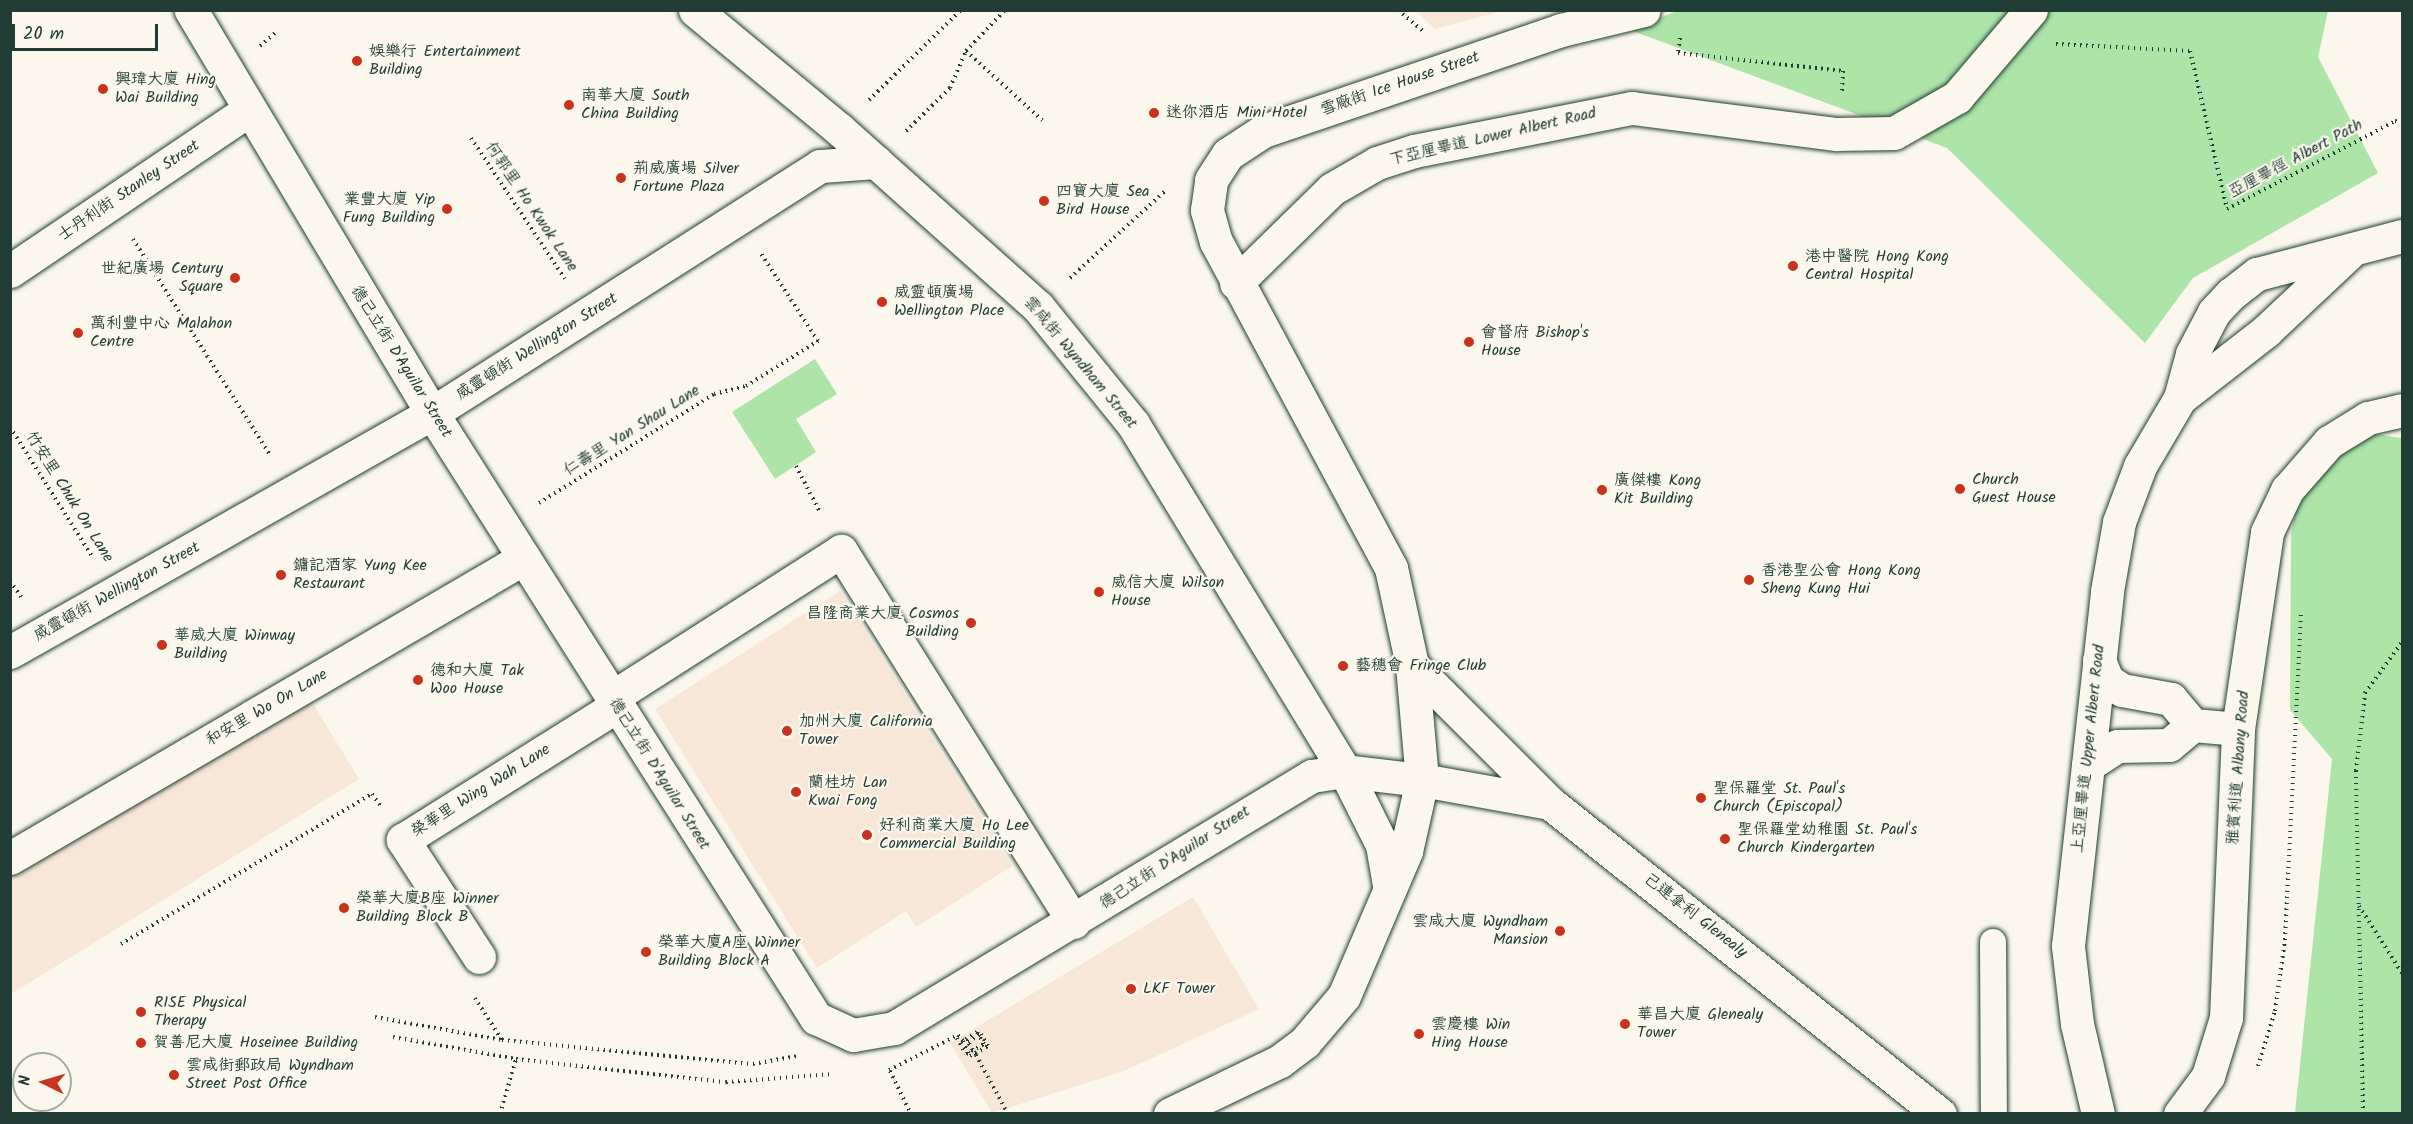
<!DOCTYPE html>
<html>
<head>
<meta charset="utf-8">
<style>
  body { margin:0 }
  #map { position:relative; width:2413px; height:1124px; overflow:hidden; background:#fbf7ec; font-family:Kalam,"LXGW WenKai TC",sans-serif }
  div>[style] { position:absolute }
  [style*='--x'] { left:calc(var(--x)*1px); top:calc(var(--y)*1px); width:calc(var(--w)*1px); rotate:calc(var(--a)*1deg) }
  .built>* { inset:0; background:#f8e6d6 }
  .green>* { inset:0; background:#ade4a8 }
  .path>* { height:4px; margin-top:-2px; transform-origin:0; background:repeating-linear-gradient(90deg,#1f3d34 0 1.5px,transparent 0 6px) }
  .roads { filter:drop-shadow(0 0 2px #1f3d34) drop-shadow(0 0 2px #1f3d34) }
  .service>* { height:26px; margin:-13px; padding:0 13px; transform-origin:13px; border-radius:13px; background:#fbf7ec }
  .pedestrian>* { height:33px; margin:-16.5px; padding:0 16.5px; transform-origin:16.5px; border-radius:16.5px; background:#fbf7ec }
  .minor>* { height:33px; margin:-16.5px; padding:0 16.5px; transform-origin:16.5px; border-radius:16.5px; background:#fbf7ec }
  .tertiary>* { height:33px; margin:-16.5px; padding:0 16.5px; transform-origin:16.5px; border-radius:16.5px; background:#fbf7ec }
  .secondary>* { height:33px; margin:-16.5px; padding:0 16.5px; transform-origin:16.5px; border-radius:16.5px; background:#fbf7ec }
  .path-bridge>* { height:4px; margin-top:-2px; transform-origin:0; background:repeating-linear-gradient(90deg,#1f3d34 0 1.5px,transparent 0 6px) }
  .dots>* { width:16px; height:16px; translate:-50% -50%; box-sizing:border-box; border:3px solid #fbf7ec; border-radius:50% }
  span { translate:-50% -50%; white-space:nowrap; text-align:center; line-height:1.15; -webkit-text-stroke:4.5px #fbf7ec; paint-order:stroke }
  .poi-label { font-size:16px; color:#1f3d34 }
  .left { translate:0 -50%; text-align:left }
  .right { translate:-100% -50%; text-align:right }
  .street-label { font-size:16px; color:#1f3d34 }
  .frame { position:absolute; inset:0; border:12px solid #1f3d34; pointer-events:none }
  .north { position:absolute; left:12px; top:1052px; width:60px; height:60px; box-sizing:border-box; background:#fbf7ec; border:2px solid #a3ada2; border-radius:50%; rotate:275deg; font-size:16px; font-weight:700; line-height:24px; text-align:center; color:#1f3d34 }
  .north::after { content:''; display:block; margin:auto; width:21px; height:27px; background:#c8321e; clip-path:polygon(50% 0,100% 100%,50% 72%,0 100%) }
  .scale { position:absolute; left:12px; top:24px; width:146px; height:27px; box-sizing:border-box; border:3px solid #1f3d34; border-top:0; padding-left:8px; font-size:18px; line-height:21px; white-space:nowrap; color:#1f3d34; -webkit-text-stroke:4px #fbf7ec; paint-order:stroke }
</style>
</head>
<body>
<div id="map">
  <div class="built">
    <i style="clip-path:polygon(1416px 11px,1502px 11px,1435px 29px)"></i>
    <i style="clip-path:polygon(840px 591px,1012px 866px,916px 927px,906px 911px,817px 968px,655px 709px)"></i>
    <i style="clip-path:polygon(306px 692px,359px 779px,11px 994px,11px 874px)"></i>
    <i style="clip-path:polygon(1193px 897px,1259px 1009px,1124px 1071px,992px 1113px,950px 1043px)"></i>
  </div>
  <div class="green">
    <i style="clip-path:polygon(1679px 10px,2328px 11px,2318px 57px,2378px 173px,2193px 278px,2145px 343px,1947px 148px,1630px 30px)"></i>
    <i style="clip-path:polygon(815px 359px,837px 394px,796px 419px,816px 452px,775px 479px,732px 412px)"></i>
    <i style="clip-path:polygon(2374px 434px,2402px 438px,2402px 1113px,2295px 1113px,2332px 759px,2290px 710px,2291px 534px,2302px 480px,2337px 436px)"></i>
  </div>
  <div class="path">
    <i style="--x:1398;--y:10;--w:33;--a:40"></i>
    <i style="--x:1680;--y:38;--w:15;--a:98"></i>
    <i style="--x:1678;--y:53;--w:166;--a:6.2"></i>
    <i style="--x:1843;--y:71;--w:21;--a:93"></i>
    <i style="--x:2056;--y:44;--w:134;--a:3"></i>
    <i style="--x:2190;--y:51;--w:162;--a:76.8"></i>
    <i style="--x:2227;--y:209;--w:190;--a:-27.6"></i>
    <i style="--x:2395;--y:121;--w:7;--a:8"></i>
    <i style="--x:260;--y:46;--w:23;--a:-41"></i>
    <i style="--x:966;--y:51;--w:103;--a:42.2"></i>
    <i style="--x:869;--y:100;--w:129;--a:-44.4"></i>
    <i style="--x:906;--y:131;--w:62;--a:-44.3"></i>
    <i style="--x:950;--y:88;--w:40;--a:-66.6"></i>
    <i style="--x:966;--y:51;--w:57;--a:-46.4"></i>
    <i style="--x:471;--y:138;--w:169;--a:56.3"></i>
    <i style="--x:133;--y:239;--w:256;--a:57.6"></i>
    <i style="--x:1070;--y:278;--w:130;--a:-42.5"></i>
    <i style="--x:10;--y:427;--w:153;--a:57.6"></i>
    <i style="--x:796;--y:466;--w:54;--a:62.5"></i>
    <i style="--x:539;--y:503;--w:206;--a:-31.9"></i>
    <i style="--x:714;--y:394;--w:33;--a:-14"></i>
    <i style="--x:746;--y:386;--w:85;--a:-32"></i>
    <i style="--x:818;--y:341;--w:106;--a:-123.1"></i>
    <i style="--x:10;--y:581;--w:21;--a:55"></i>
    <i style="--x:2359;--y:906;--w:80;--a:57.3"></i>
    <i style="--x:121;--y:944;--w:292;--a:-30.9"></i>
    <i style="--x:372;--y:794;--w:14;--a:54"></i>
    <i style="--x:475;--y:998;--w:50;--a:57.3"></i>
    <i style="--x:375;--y:1017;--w:129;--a:10.3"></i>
    <i style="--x:502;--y:1040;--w:252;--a:5.5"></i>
    <i style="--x:753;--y:1064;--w:45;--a:-10.3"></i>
    <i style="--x:393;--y:1037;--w:125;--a:10.1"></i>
    <i style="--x:516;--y:1059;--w:211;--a:6.3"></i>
    <i style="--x:726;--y:1082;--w:107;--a:-4.3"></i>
    <i style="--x:957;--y:1038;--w:18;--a:61"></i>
    <i style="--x:966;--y:1054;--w:21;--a:-29"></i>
    <i style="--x:984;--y:1044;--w:14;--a:-120"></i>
    <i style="--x:977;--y:1032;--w:17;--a:147"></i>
    <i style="--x:963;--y:1041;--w:17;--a:65"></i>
    <i style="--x:970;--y:1056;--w:21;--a:-29"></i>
    <i style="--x:976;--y:1055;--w:67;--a:61.5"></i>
    <i style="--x:2258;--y:1066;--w:58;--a:-72.8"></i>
    <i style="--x:2275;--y:1011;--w:72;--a:-82"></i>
    <i style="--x:2285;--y:940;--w:328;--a:-87.2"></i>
    <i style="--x:890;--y:1071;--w:48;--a:64"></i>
    <i style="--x:500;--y:1114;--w:57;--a:-73.8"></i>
    <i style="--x:2363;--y:1114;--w:343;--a:-91.2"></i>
    <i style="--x:2356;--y:771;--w:79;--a:-83.4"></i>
    <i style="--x:2365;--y:693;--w:63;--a:-54"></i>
  </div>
  <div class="roads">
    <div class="service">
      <i style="--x:1993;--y:942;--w:172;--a:89.7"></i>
    </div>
    <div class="pedestrian">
      <i style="--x:611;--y:698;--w:273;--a:-32.6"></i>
      <i style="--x:841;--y:551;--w:438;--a:57.9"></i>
      <i style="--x:479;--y:957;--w:140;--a:-123"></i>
      <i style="--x:403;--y:840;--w:252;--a:-32.1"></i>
    </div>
    <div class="minor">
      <i style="--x:876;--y:162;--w:56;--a:175.9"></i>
      <i style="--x:820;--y:166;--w:460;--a:147.5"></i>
      <i style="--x:432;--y:413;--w:717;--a:57.6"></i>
      <i style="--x:816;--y:1018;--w:41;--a:24.7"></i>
      <i style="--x:853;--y:1035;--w:42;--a:-9.7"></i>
      <i style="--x:894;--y:1028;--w:488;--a:-31.1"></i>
      <i style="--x:1312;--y:776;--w:33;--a:-9"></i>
      <i style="--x:1345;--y:771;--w:78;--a:6.7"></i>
      <i style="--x:10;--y:271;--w:286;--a:-34"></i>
      <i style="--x:10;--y:858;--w:595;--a:-30.27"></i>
    </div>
    <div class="tertiary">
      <i style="--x:695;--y:10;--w:188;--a:39.6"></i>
      <i style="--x:840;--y:130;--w:266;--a:41.8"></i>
      <i style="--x:1038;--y:307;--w:151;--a:50.9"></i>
      <i style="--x:1133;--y:424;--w:407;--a:58.6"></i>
      <i style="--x:1345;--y:771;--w:83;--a:63.4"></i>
      <i style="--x:1382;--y:845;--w:40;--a:80"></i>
      <i style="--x:1236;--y:283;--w:134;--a:-44.4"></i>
      <i style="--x:1332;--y:189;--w:52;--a:-30"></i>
      <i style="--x:1377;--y:163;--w:39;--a:-18"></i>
      <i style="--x:1414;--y:151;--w:222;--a:-11.2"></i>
      <i style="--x:1632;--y:108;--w:206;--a:7.3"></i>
      <i style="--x:1836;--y:134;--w:58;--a:-1"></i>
      <i style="--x:1894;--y:133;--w:73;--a:-29.7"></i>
      <i style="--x:1957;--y:97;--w:114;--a:-49.6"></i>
      <i style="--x:10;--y:652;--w:485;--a:-29.5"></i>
      <i style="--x:432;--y:413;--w:470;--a:-120.9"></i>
      <i style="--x:1412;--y:665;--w:195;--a:45"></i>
      <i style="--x:1422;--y:780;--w:130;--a:10.2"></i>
      <i style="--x:1550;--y:803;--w:499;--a:38.6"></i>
      <i style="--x:1170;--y:1114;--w:122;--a:-25.7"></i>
      <i style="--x:1280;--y:1061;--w:31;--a:-37"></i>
      <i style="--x:1305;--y:1042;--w:60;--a:-49.7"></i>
      <i style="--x:1344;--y:996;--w:158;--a:-66.8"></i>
      <i style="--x:1406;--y:851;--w:73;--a:-77.3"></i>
      <i style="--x:1422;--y:780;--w:115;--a:-95"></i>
      <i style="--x:1412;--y:665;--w:99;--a:-102.2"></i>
      <i style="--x:1391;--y:568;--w:370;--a:-118.2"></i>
      <i style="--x:1216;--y:242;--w:33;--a:-106"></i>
      <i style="--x:1207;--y:210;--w:30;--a:-82"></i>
      <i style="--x:1211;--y:180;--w:31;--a:-57"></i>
      <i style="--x:1228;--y:154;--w:42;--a:-33.3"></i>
      <i style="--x:1263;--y:131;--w:315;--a:-18.7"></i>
      <i style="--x:1561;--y:30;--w:85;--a:-13.5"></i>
      <i style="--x:2180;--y:1114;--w:47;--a:-53.6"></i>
      <i style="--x:2208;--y:1076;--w:61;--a:-72.8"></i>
      <i style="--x:2226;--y:1018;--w:289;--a:-87.6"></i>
      <i style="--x:2238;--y:729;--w:199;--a:-81.6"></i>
      <i style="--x:2267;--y:532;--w:47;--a:-64.5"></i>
      <i style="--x:2287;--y:490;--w:64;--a:-48.8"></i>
      <i style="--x:2329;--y:442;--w:46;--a:-31.6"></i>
      <i style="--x:2368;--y:418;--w:35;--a:-13"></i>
    </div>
    <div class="secondary">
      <i style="--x:2180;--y:398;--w:109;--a:-37.9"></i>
      <i style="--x:2266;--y:331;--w:115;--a:-43.2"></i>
      <i style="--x:2099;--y:660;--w:22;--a:68"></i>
      <i style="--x:2107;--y:680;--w:18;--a:34"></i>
      <i style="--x:2122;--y:690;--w:50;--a:10.4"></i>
      <i style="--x:2171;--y:699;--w:34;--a:50"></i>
      <i style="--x:2193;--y:725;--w:45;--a:5.1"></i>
      <i style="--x:2088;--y:765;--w:35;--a:-33"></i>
      <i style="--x:2117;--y:746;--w:52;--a:-1.1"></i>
      <i style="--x:2169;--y:745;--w:31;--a:-40"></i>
      <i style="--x:2098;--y:1114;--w:92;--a:-103.1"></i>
      <i style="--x:2077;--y:1024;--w:79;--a:-96.6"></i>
      <i style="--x:2068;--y:946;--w:357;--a:-83.7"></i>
      <i style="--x:2107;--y:591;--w:70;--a:-80.1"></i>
      <i style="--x:2119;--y:522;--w:60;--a:-69.4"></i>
      <i style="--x:2140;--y:466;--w:79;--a:-59.5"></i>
      <i style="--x:2180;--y:398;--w:46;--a:-74.7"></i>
      <i style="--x:2192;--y:354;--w:47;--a:-62.4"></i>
      <i style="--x:2214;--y:312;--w:25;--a:-47"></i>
      <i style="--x:2231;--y:294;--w:33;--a:-38"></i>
      <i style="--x:2257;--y:274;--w:150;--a:-14.7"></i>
    </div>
  </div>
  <div class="path-bridge">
    <i style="--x:976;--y:1055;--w:15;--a:-122"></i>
    <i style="--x:968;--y:1042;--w:15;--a:-32"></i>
    <i style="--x:981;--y:1034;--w:14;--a:60"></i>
    <i style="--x:889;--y:1070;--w:77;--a:-26.9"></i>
    <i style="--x:958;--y:1035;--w:8;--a:50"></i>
  </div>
  <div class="dots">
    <i style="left:357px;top:61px;background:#c8321e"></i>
    <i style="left:103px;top:89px;background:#c8321e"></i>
    <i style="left:569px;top:105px;background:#c8321e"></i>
    <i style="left:1154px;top:113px;background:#c8321e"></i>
    <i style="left:621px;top:178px;background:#c8321e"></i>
    <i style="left:1044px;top:201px;background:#c8321e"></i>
    <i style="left:447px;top:209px;background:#c8321e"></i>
    <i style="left:1793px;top:266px;background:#c8321e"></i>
    <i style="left:235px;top:278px;background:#c8321e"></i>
    <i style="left:882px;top:302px;background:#c8321e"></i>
    <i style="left:78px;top:333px;background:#c8321e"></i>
    <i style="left:1469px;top:342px;background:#c8321e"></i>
    <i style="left:1960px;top:489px;background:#c8321e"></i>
    <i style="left:1602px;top:490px;background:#c8321e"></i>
    <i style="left:281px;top:575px;background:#c8321e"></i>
    <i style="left:1749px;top:580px;background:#c8321e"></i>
    <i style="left:1099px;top:592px;background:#c8321e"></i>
    <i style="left:971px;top:623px;background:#c8321e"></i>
    <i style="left:162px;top:645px;background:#c8321e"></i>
    <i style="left:1343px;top:666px;background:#c8321e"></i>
    <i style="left:418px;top:680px;background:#c8321e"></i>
    <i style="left:787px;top:731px;background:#c8321e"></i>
    <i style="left:796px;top:792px;background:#c8321e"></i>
    <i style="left:1701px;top:798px;background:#c8321e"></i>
    <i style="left:867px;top:835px;background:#c8321e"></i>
    <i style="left:1725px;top:839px;background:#c8321e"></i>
    <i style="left:344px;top:908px;background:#c8321e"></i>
    <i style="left:1560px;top:931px;background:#c8321e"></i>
    <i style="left:646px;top:952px;background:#c8321e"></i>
    <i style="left:1131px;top:989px;background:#c8321e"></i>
    <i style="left:141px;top:1012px;background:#c8321e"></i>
    <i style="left:1625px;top:1024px;background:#c8321e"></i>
    <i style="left:1419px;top:1034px;background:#c8321e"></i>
    <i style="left:141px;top:1043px;background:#c8321e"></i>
    <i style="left:174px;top:1075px;background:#c8321e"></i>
  </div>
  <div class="poi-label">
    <span class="left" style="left:369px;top:61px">娛樂行 Entertainment<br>Building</span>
    <span class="left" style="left:115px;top:89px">興瑋大廈 Hing<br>Wai Building</span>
    <span class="left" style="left:581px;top:105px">南華大廈 South<br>China Building</span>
    <span class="left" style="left:1166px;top:113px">迷你酒店 Mini Hotel</span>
    <span class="left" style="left:633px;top:178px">荊威廣場 Silver<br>Fortune Plaza</span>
    <span class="left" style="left:1056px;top:201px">四寶大廈 Sea<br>Bird House</span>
    <span class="right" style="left:435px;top:209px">業豐大廈 Yip<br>Fung Building</span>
    <span class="left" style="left:1805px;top:266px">港中醫院 Hong Kong<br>Central Hospital</span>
    <span class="right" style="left:223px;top:278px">世紀廣場 Century<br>Square</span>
    <span class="left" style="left:894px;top:302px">威靈頓廣場<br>Wellington Place</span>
    <span class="left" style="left:90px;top:333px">萬利豐中心 Malahon<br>Centre</span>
    <span class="left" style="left:1481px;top:342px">會督府 Bishop's<br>House</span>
    <span class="left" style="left:1972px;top:489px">Church<br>Guest House</span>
    <span class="left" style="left:1614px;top:490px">廣傑樓 Kong<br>Kit Building</span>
    <span class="left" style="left:293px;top:575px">鏞記酒家 Yung Kee<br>Restaurant</span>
    <span class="left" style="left:1761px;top:580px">香港聖公會 Hong Kong<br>Sheng Kung Hui</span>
    <span class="left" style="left:1111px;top:592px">威信大廈 Wilson<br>House</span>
    <span class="right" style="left:959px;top:623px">昌隆商業大廈 Cosmos<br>Building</span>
    <span class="left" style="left:174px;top:645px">華威大廈 Winway<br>Building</span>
    <span class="left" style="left:1355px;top:666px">藝穗會 Fringe Club</span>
    <span class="left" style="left:430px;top:680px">德和大廈 Tak<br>Woo House</span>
    <span class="left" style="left:799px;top:731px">加州大廈 California<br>Tower</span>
    <span class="left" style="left:808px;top:792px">蘭桂坊 Lan<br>Kwai Fong</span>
    <span class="left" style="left:1713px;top:798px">聖保羅堂 St. Paul's<br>Church (Episcopal)</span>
    <span class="left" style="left:879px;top:835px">好利商業大廈 Ho Lee<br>Commercial Building</span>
    <span class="left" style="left:1737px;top:839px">聖保羅堂幼稚園 St. Paul's<br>Church Kindergarten</span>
    <span class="left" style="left:356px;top:908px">榮華大廈B座 Winner<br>Building Block B</span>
    <span class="right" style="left:1548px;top:931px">雲咸大廈 Wyndham<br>Mansion</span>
    <span class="left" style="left:658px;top:952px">榮華大廈A座 Winner<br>Building Block A</span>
    <span class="left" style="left:1143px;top:989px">LKF Tower</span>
    <span class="left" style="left:154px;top:1012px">RISE Physical<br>Therapy</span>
    <span class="left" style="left:1637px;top:1024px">華昌大廈 Glenealy<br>Tower</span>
    <span class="left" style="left:1431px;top:1034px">雲慶樓 Win<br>Hing House</span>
    <span class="left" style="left:153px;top:1043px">賀善尼大廈 Hoseinee Building</span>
    <span class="left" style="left:186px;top:1075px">雲咸街郵政局 Wyndham<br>Street Post Office</span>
  </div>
  <div class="street-label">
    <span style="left:1400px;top:84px;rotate:-19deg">雪廠街 Ice House Street</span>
    <span style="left:1493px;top:137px;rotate:-13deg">下亞厘畢道 Lower Albert Road</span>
    <span style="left:2296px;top:159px;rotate:-28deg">亞厘畢徑 Albert Path</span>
    <span style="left:129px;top:191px;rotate:-34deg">士丹利街 Stanley Street</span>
    <span style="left:531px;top:207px;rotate:56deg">何郭里 Ho Kwok Lane</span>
    <span style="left:537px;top:347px;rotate:-32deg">威靈頓街 Wellington Street</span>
    <span style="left:401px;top:362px;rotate:58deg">德己立街 D'Aguilar Street</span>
    <span style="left:1080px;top:363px;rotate:50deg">雲咸街 Wyndham Street</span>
    <span style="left:632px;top:431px;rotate:-32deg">仁壽里 Yan Shau Lane</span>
    <span style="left:69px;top:497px;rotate:58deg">竹安里 Chuk On Lane</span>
    <span style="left:117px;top:592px;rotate:-29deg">威靈頓街 Wellington Street</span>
    <span style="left:267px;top:708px;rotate:-30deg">和安里 Wo On Lane</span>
    <span style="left:2089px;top:749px;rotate:-84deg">上亞厘畢道 Upper Albert Road</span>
    <span style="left:2239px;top:768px;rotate:-86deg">雅賓利道 Albany Road</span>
    <span style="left:659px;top:774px;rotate:58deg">德己立街 D'Aguilar Street</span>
    <span style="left:481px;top:791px;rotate:-32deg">榮華里 Wing Wah Lane</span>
    <span style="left:1175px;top:858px;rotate:-33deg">德己立街 D'Aguilar Street</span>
    <span style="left:1695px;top:916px;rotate:38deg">己連拿利 Glenealy</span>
  </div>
  <div class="frame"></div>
  <div class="north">N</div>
  <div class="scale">20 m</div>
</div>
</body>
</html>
